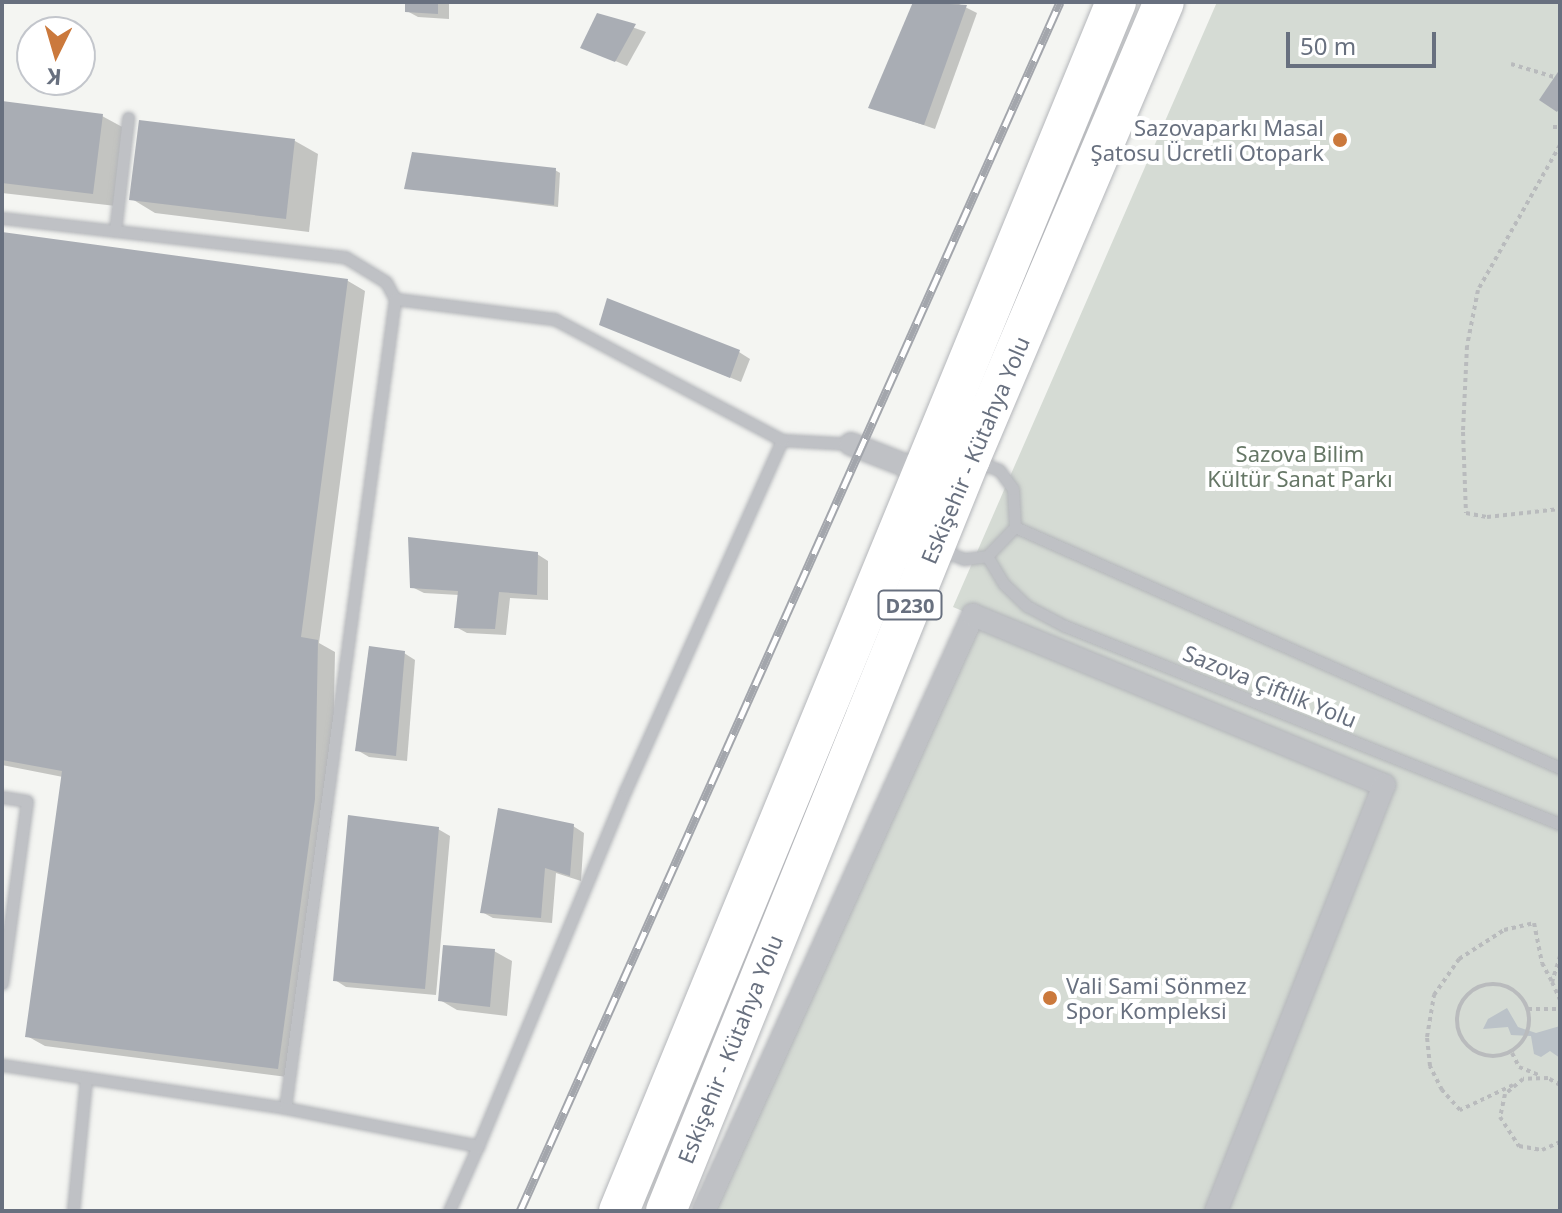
<!DOCTYPE html>
<html>
<head>
<meta charset="utf-8">
<style>
  body { margin:0 }
  #map { position:relative; width:1562px; height:1213px; overflow:hidden; background:#f4f5f2; font-family:"Noto Sans",sans-serif }
  div>[style] { position:absolute }
  [style*='--x'] { left:calc(var(--x)*1px); top:calc(var(--y)*1px); width:calc(var(--w)*1px); rotate:calc(var(--a)*1deg) }
  .green>* { inset:0; background:#d5dbd4 }
  .water>* { inset:0; background:#bbc2c8 }
  .shadow>* { inset:0; background:#0003 }
  .building>* { inset:0; background:#a9adb4 }
  .path>* { height:4px; margin-top:-2px; transform-origin:0; background:repeating-linear-gradient(90deg,#b9bbbd 0 4px,transparent 0 8px) }
  .path>.ring { margin:-2px; padding:0; box-sizing:content-box; background:none; border:4px solid #b9bbbd; border-radius:50% }
  .roads { filter:drop-shadow(0 0 2px #b4b6ba) drop-shadow(0 0 2px #b4b6ba) }
  .lane>* { height:11px; margin:-5.5px; padding:0 5.5px; transform-origin:5.5px; border-radius:5.5px; background:#bfc1c5 }
  .street>* { height:22px; margin:-11px; padding:0 11px; transform-origin:11px; border-radius:11px; background:#bfc1c5 }
  .highway>* { height:40px; margin:-20px; padding:0 20px; transform-origin:20px; border-radius:20px; background:#fff }
  .rail>* { height:9px; margin-top:-4.5px; transform-origin:0; background:repeating-linear-gradient(90deg,#fff 0 18px,#a3a6ac 0 36px); box-sizing:border-box; border-block:2px solid #a3a6ac }
  .dots>* { width:22px; height:22px; translate:-50% -50%; box-sizing:border-box; border:4px solid #fff; border-radius:50% }
  span { translate:-50% -50%; white-space:nowrap; text-align:center; line-height:1.15; -webkit-text-stroke:8px #fff; paint-order:stroke }
  .shield-label span { padding:2px 6px; background:#fff; border:2px solid; border-radius:6px; -webkit-text-stroke-width:0 }
  .shield-label { font-size:20px; color:#68707f; font-weight:700 }
  .poi-label { font-size:22px; color:#68707f }
  .right { translate:-100% -50%; text-align:right }
  .left { translate:0 -50%; text-align:left }
  .street-label { font-size:22px; color:#68707f }
  .park-label { font-size:22px; color:#676 }
  .frame { position:absolute; inset:0; border:4px solid #68707f; pointer-events:none }
  .north { position:absolute; left:16px; top:16px; width:80px; height:80px; box-sizing:border-box; background:#fff; border:2px solid #c3c6cc; border-radius:50%; rotate:185deg; font-size:22px; font-weight:700; line-height:32px; text-align:center; color:#68707f }
  .north::after { content:''; display:block; margin:auto; width:28px; height:36px; background:#cb793c; clip-path:polygon(50% 0,100% 100%,50% 72%,0 100%) }
  .scale { position:absolute; left:1286px; top:32px; width:150px; height:36px; box-sizing:border-box; border:4px solid #68707f; border-top:0; padding-left:10px; font-size:24px; line-height:28px; white-space:nowrap; color:#68707f; -webkit-text-stroke:6px #fff; paint-order:stroke }
</style>
</head>
<body>
<div id="map">
  <div class="green">
    <i style="clip-path:polygon(1217px 2px,1560px 2px,1560px 1211px,704px 1211px,972px 615px,953px 607px)"></i>
  </div>
  <div class="water">
    <i style="clip-path:polygon(1507px 1008px,1518px 1027px,1536px 1033px,1560px 1026px,1560px 1058px,1550px 1051px,1541px 1057px,1534px 1054px,1531px 1036px,1511px 1035px,1508px 1027px,1483px 1029px,1488px 1019px)"></i>
  </div>
  <div class="shadow">
    <i style="clip-path:polygon(407px 2px,449px 2px,449px 19px,418px 17px,407px 11px)"></i>
    <i style="clip-path:polygon(915px 2px,955px 2px,977px 13px,935px 129px,871px 107px)"></i>
    <i style="clip-path:polygon(598px 15px,646px 32px,627px 66px,583px 47px)"></i>
    <i style="clip-path:polygon(2px 103px,102px 116px,126px 129px,116px 206px,2px 193px)"></i>
    <i style="clip-path:polygon(141px 122px,295px 141px,318px 154px,309px 232px,155px 213px,132px 199px)"></i>
    <i style="clip-path:polygon(555px 170px,560px 173px,558px 207px,407px 188px)"></i>
    <i style="clip-path:polygon(2px 234px,348px 281px,365px 291px,319px 643px,335px 652px,332px 809px,295px 1078px,45px 1046px,27px 1036px,63px 777px,2px 765px)"></i>
    <i style="clip-path:polygon(601px 324px,739px 352px,750px 359px,741px 382px)"></i>
    <i style="clip-path:polygon(537px 554px,548px 561px,548px 600px,510px 598px,506px 635px,467px 633px,456px 627px,459px 595px,424px 593px,412px 587px)"></i>
    <i style="clip-path:polygon(404px 653px,415px 660px,407px 761px,369px 757px,357px 750px)"></i>
    <i style="clip-path:polygon(573px 826px,584px 833px,581px 881px,556px 873px,552px 923px,493px 918px,482px 912px)"></i>
    <i style="clip-path:polygon(438px 829px,450px 836px,436px 995px,346px 987px,335px 980px)"></i>
    <i style="clip-path:polygon(494px 951px,512px 961px,507px 1016px,457px 1010px,440px 1000px)"></i>
  </div>
  <div class="building">
    <i style="clip-path:polygon(405px 2px,438px 2px,438px 14px,405px 12px)"></i>
    <i style="clip-path:polygon(913px 2px,967px 5px,924px 125px,868px 108px)"></i>
    <i style="clip-path:polygon(597px 13px,636px 24px,615px 62px,580px 48px)"></i>
    <i style="clip-path:polygon(1560px 69px,1560px 107px,1557px 112px,1539px 100px)"></i>
    <i style="clip-path:polygon(2px 101px,103px 114px,93px 194px,2px 183px)"></i>
    <i style="clip-path:polygon(139px 120px,295px 139px,286px 219px,129px 200px)"></i>
    <i style="clip-path:polygon(412px 152px,556px 168px,554px 205px,404px 189px)"></i>
    <i style="clip-path:polygon(2px 232px,348px 279px,301px 637px,318px 640px,315px 799px,278px 1069px,25px 1037px,62px 771px,2px 760px)"></i>
    <i style="clip-path:polygon(607px 298px,740px 350px,730px 378px,599px 325px)"></i>
    <i style="clip-path:polygon(408px 537px,538px 552px,537px 595px,499px 592px,495px 629px,454px 628px,458px 591px,410px 588px)"></i>
    <i style="clip-path:polygon(369px 646px,405px 651px,396px 756px,355px 751px)"></i>
    <i style="clip-path:polygon(498px 808px,574px 824px,570px 876px,545px 868px,541px 918px,480px 913px)"></i>
    <i style="clip-path:polygon(348px 815px,439px 827px,425px 989px,333px 981px)"></i>
    <i style="clip-path:polygon(443px 945px,495px 949px,490px 1007px,438px 1001px)"></i>
  </div>
  <div class="path">
    <i style="--x:1511;--y:64;--w:45;--a:16.8"></i>
    <i style="--x:1553;--y:127;--w:7;--a:0"></i>
    <i style="--x:1560;--y:145;--w:167;--a:119.5"></i>
    <i style="--x:1478;--y:290;--w:57;--a:101.1"></i>
    <i style="--x:1467;--y:346;--w:86;--a:92.7"></i>
    <i style="--x:1463;--y:432;--w:81;--a:87.9"></i>
    <i style="--x:1466;--y:513;--w:21;--a:11"></i>
    <i style="--x:1487;--y:517;--w:73;--a:-6.3"></i>
    <i style="--x:1560;--y:956;--w:27;--a:107"></i>
    <i style="--x:1552;--y:982;--w:20;--a:66"></i>
    <i class="ring" style="left:1457px;top:984px;width:68px;height:68px"></i>
    <i style="--x:1528;--y:1009;--w:32;--a:0"></i>
    <i style="--x:1512;--y:1053;--w:16;--a:63"></i>
    <i style="--x:1519;--y:1067;--w:22;--a:22"></i>
    <i style="--x:1513;--y:1085;--w:59;--a:154.7"></i>
    <i style="--x:1460;--y:1110;--w:27;--a:-132"></i>
    <i style="--x:1442;--y:1090;--w:27;--a:-117"></i>
    <i style="--x:1430;--y:1066;--w:29;--a:-96"></i>
    <i style="--x:1427;--y:1037;--w:43;--a:-80.5"></i>
    <i style="--x:1434;--y:995;--w:44;--a:-55.2"></i>
    <i style="--x:1459;--y:959;--w:54;--a:-32.8"></i>
    <i style="--x:1504;--y:930;--w:31;--a:-13"></i>
    <i style="--x:1534;--y:923;--w:41;--a:78.7"></i>
    <i style="--x:1542;--y:963;--w:21;--a:62"></i>
    <i style="--x:1560;--y:1085;--w:14;--a:-150"></i>
    <i style="--x:1548;--y:1078;--w:25;--a:178"></i>
    <i style="--x:1523;--y:1079;--w:23;--a:140"></i>
    <i style="--x:1505;--y:1094;--w:24;--a:102"></i>
    <i style="--x:1500;--y:1117;--w:35;--a:57"></i>
    <i style="--x:1519;--y:1146;--w:23;--a:10"></i>
    <i style="--x:1542;--y:1150;--w:20;--a:-24"></i>
  </div>
  <div class="roads">
    <div class="lane">
      <i style="--x:2;--y:218;--w:345;--a:6.5"></i>
      <i style="--x:345;--y:257;--w:48;--a:31.4"></i>
      <i style="--x:386;--y:282;--w:19;--a:62"></i>
      <i style="--x:115;--y:231;--w:114;--a:-83.4"></i>
      <i style="--x:782;--y:440;--w:69;--a:3.3"></i>
      <i style="--x:1015;--y:527;--w:596;--a:23.86"></i>
      <i style="--x:940;--y:549;--w:26;--a:23"></i>
      <i style="--x:964;--y:559;--w:23;--a:-7"></i>
      <i style="--x:987;--y:556;--w:40;--a:-46"></i>
      <i style="--x:1015;--y:527;--w:38;--a:-93"></i>
      <i style="--x:1013;--y:489;--w:24;--a:-126"></i>
      <i style="--x:999;--y:470;--w:22;--a:-159"></i>
      <i style="--x:987;--y:556;--w:33;--a:59"></i>
      <i style="--x:1004;--y:584;--w:32;--a:44"></i>
      <i style="--x:1027;--y:606;--w:43;--a:27.8"></i>
      <i style="--x:1065;--y:626;--w:533;--a:21.8"></i>
      <i style="--x:2;--y:797;--w:25;--a:9"></i>
      <i style="--x:27;--y:801;--w:184;--a:97.8"></i>
      <i style="--x:2;--y:1065;--w:286;--a:8.6"></i>
      <i style="--x:73;--y:1211;--w:134;--a:-84.4"></i>
      <i style="--x:449;--y:1211;--w:71;--a:-66"></i>
      <i style="--x:478;--y:1146;--w:386;--a:-67.5"></i>
      <i style="--x:626;--y:789;--w:382;--a:-65.9"></i>
      <i style="--x:782;--y:440;--w:258;--a:-152"></i>
      <i style="--x:554;--y:319;--w:160;--a:-172.8"></i>
      <i style="--x:395;--y:299;--w:816;--a:97.74"></i>
      <i style="--x:285;--y:1108;--w:197;--a:11.1"></i>
    </div>
    <div class="street">
      <i style="--x:851;--y:444;--w:76;--a:21.5"></i>
      <i style="--x:704;--y:1211;--w:654;--a:-65.71"></i>
      <i style="--x:973;--y:615;--w:445;--a:22.5"></i>
      <i style="--x:1384;--y:785;--w:458;--a:111.5"></i>
    </div>
    <div class="highway">
      <i style="--x:619;--y:1211;--w:1307;--a:-67.65"></i>
      <i style="--x:666;--y:1211;--w:811;--a:-67.99"></i>
      <i style="--x:970;--y:459;--w:496;--a:-67"></i>
    </div>
  </div>
  <div class="rail">
    <i style="--x:520;--y:1211;--w:1324;--a:-65.93"></i>
  </div>
  <div class="dots">
    <i style="left:1340px;top:140px;background:#cb793c"></i>
    <i style="left:1050px;top:998px;background:#cb793c"></i>
  </div>
  <div class="shield-label">
    <span style="left:910px;top:605px">D230</span>
  </div>
  <div class="poi-label">
    <span class="right" style="left:1324px;top:140px">Sazovaparkı Masal<br>Şatosu Ücretli Otopark</span>
    <span class="left" style="left:1066px;top:998px">Vali Sami Sönmez<br>Spor Kompleksi</span>
  </div>
  <div class="street-label">
    <span style="left:975px;top:450px;rotate:-67deg">Eskişehir - Kütahya Yolu</span>
    <span style="left:1270px;top:686px;rotate:22deg">Sazova Çiftlik Yolu</span>
    <span style="left:730px;top:1049px;rotate:-68deg">Eskişehir - Kütahya Yolu</span>
  </div>
  <div class="park-label">
    <span style="left:1300px;top:466px">Sazova Bilim<br>Kültür Sanat Parkı</span>
  </div>
  <div class="frame"></div>
  <div class="north">K</div>
  <div class="scale">50 m</div>
</div>
</body>
</html>
